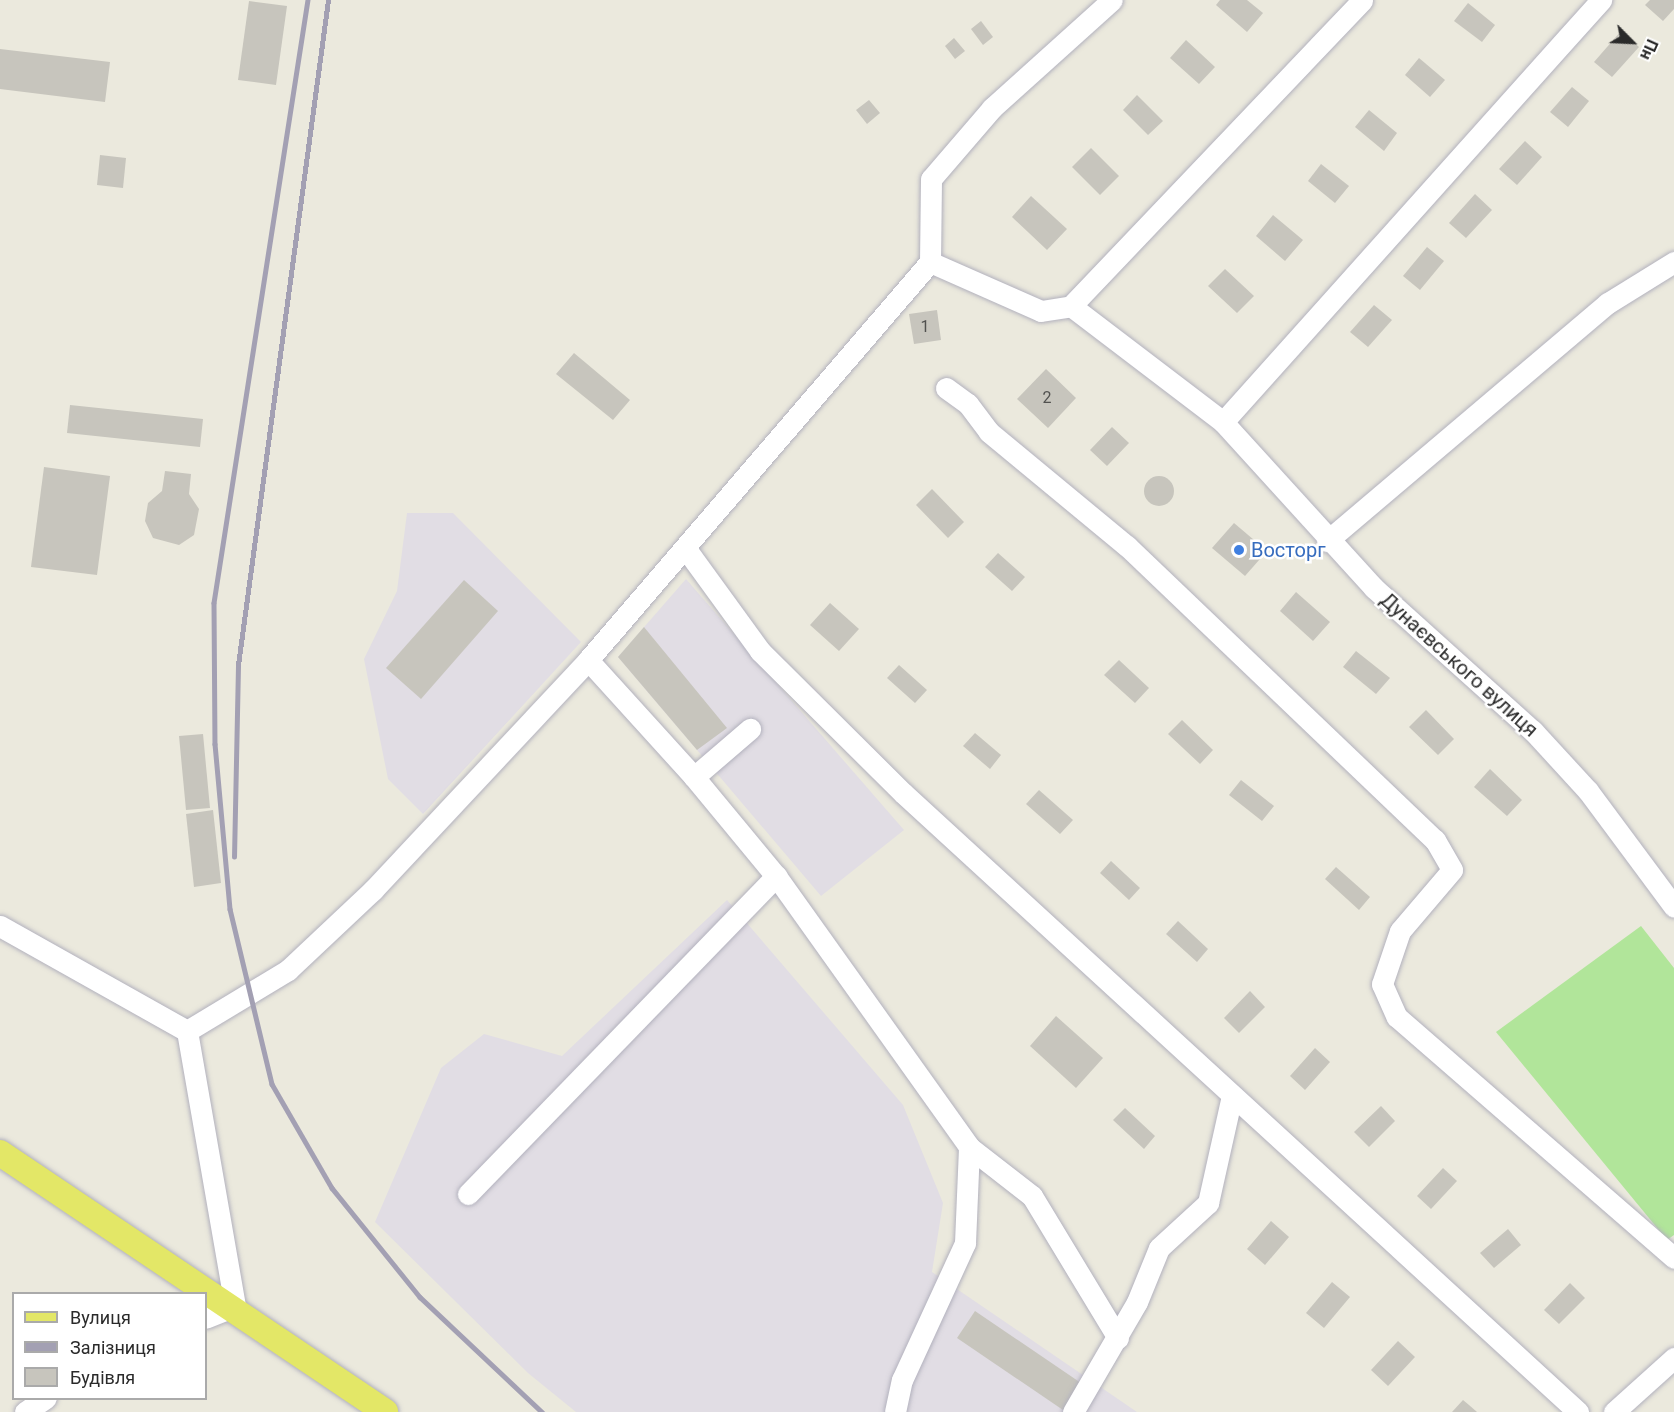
<!DOCTYPE html>
<html>
<head>
<meta charset="utf-8">
<style>
  body { margin:0 }
  #map { position:relative; width:1674px; height:1412px; overflow:hidden; background:#ebe9dd; font-family:Roboto,sans-serif }
  div>[style] { position:absolute }
  [style*='--x'] { left:calc(var(--x)*1px); top:calc(var(--y)*1px); width:calc(var(--w)*1px); rotate:calc(var(--a)*1deg) }
  .industrial>* { inset:0; background:#e1dde4 }
  .pitch>* { inset:0; background:#b1e59a }
  .building>* { inset:0; background:#c7c5bd }
  .round { border-radius:50% }
  .roads { filter:drop-shadow(0 0 2px #b2b1bd) drop-shadow(0 0 2px #b2b1bd) }
  .minor>* { height:21px; margin:-10.5px; padding:0 10.5px; transform-origin:10.5px; border-radius:10.5px; background:#fff }
  .major>* { height:26px; margin:-13px; padding:0 13px; transform-origin:13px; border-radius:13px; background:#e3e767 }
  .rail>* { height:4.5px; margin:-2.25px; padding:0 2.25px; transform-origin:2.25px; border-radius:2.25px; background:#a3a0b3 }
  .dots>* { width:16px; height:16px; translate:-50% -50%; box-sizing:border-box; border:3px solid #fff; border-radius:50% }
  span { translate:-50% -50%; white-space:nowrap; text-align:center; line-height:1.15; -webkit-text-stroke:5px #fff; paint-order:stroke }
  .number-label { font-size:16px; color:#51514f }
  .number-label span { -webkit-text-stroke-width:0 }
  .shop-label { font-size:20px; color:#366cbe }
  .left { translate:0 -50%; text-align:left }
  .street-label { font-size:20px; color:#2a2a2a }
  .legend { position:absolute; left:12px; top:1292px; width:195px; height:108px; box-sizing:border-box; background:#fff; border:2px solid #aaa; margin:0; padding:8px 10px; list-style:none; font-size:18px; color:#2a2a2a }
  .legend li { display:flex; align-items:center; gap:12px; height:30px }
  .legend b { width:30px; border:2px solid #aaa }
  .north { position:absolute; left:1602px; top:12px; width:60px; height:60px; -webkit-text-stroke:4px #fff; paint-order:stroke; rotate:114deg; font-size:16px; font-weight:700; line-height:24px; text-align:center; color:#2a2a2a }
  .north::after { content:''; display:block; margin:auto; width:21px; height:27px; background:#2a2a2a; clip-path:polygon(50% 0,100% 100%,50% 72%,0 100%) }
</style>
</head>
<body>
<div id="map">
  <div class="industrial">
    <i style="clip-path:polygon(407px 513px,453px 513px,581px 642px,423px 814px,388px 779px,364px 659px,397px 591px)"></i>
    <i style="clip-path:polygon(686px 579px,904px 830px,821px 896px,618px 657px)"></i>
    <i style="clip-path:polygon(727px 900px,903px 1105px,943px 1203px,932px 1272px,1137px 1412px,576px 1412px,528px 1373px,375px 1222px,441px 1068px,484px 1034px,562px 1056px)"></i>
  </div>
  <div class="pitch">
    <i style="clip-path:polygon(1641px 926px,1674px 968px,1674px 1235px,1667px 1240px,1496px 1032px)"></i>
  </div>
  <div class="building">
    <i style="clip-path:polygon(1220px 0,1247px 0,1263px 13px,1247px 32px,1216px 5px)"></i>
    <i style="clip-path:polygon(1650px 0,1674px 0,1674px 9px,1663px 21px,1645px 5px)"></i>
    <i style="clip-path:polygon(249px 1px,287px 6px,276px 85px,238px 80px)"></i>
    <i style="clip-path:polygon(1468px 3px,1495px 25px,1482px 42px,1454px 21px)"></i>
    <i style="clip-path:polygon(981px 21px,993px 37px,983px 45px,971px 29px)"></i>
    <i style="clip-path:polygon(1621px 31px,1639px 47px,1612px 77px,1594px 62px)"></i>
    <i style="clip-path:polygon(954px 38px,965px 51px,955px 59px,945px 46px)"></i>
    <i style="clip-path:polygon(1186px 40px,1215px 67px,1199px 84px,1170px 58px)"></i>
    <i style="clip-path:polygon(0 49px,110px 62px,105px 102px,0 89px)"></i>
    <i style="clip-path:polygon(1419px 58px,1445px 80px,1430px 97px,1405px 75px)"></i>
    <i style="clip-path:polygon(1572px 87px,1589px 101px,1568px 127px,1550px 112px)"></i>
    <i style="clip-path:polygon(1137px 95px,1163px 121px,1148px 135px,1123px 110px)"></i>
    <i style="clip-path:polygon(869px 100px,880px 113px,867px 124px,856px 110px)"></i>
    <i style="clip-path:polygon(1369px 110px,1397px 133px,1384px 151px,1355px 127px)"></i>
    <i style="clip-path:polygon(1525px 141px,1542px 157px,1517px 185px,1499px 169px)"></i>
    <i style="clip-path:polygon(1091px 148px,1119px 176px,1100px 195px,1072px 167px)"></i>
    <i style="clip-path:polygon(100px 155px,126px 158px,123px 188px,97px 185px)"></i>
    <i style="clip-path:polygon(1321px 164px,1349px 186px,1335px 203px,1308px 181px)"></i>
    <i style="clip-path:polygon(1475px 194px,1492px 210px,1466px 238px,1449px 223px)"></i>
    <i style="clip-path:polygon(1031px 196px,1067px 229px,1047px 250px,1012px 217px)"></i>
    <i style="clip-path:polygon(1273px 215px,1303px 240px,1285px 261px,1256px 236px)"></i>
    <i style="clip-path:polygon(1427px 247px,1444px 261px,1420px 290px,1403px 276px)"></i>
    <i style="clip-path:polygon(1225px 269px,1254px 296px,1237px 313px,1208px 286px)"></i>
    <i style="clip-path:polygon(1374px 305px,1392px 320px,1368px 347px,1350px 332px)"></i>
    <i style="clip-path:polygon(937px 310px,941px 340px,914px 344px,909px 314px)"></i>
    <i style="clip-path:polygon(574px 353px,630px 400px,613px 420px,556px 374px)"></i>
    <i style="clip-path:polygon(1046px 369px,1076px 398px,1048px 428px,1017px 399px)"></i>
    <i style="clip-path:polygon(70px 405px,203px 419px,200px 447px,67px 433px)"></i>
    <i style="clip-path:polygon(1112px 427px,1129px 443px,1107px 466px,1090px 450px)"></i>
    <i style="clip-path:polygon(44px 467px,110px 476px,97px 575px,31px 567px)"></i>
    <i style="clip-path:polygon(165px 471px,191px 474px,189px 494px,199px 509px,194px 535px,179px 545px,153px 538px,145px 521px,148px 503px,162px 491px)"></i>
    <i class="round" style="left:1144px;top:476px;width:30px;height:30px"></i>
    <i style="clip-path:polygon(932px 489px,964px 522px,948px 538px,916px 505px)"></i>
    <i style="clip-path:polygon(1234px 523px,1267px 551px,1245px 576px,1212px 548px)"></i>
    <i style="clip-path:polygon(998px 553px,1025px 577px,1012px 591px,985px 567px)"></i>
    <i style="clip-path:polygon(464px 580px,498px 611px,421px 699px,386px 668px)"></i>
    <i style="clip-path:polygon(1296px 592px,1330px 622px,1313px 641px,1280px 611px)"></i>
    <i style="clip-path:polygon(830px 603px,859px 629px,839px 651px,810px 625px)"></i>
    <i style="clip-path:polygon(644px 627px,727px 728px,697px 750px,618px 657px)"></i>
    <i style="clip-path:polygon(1356px 651px,1390px 678px,1376px 694px,1343px 667px)"></i>
    <i style="clip-path:polygon(1119px 660px,1149px 688px,1135px 703px,1104px 675px)"></i>
    <i style="clip-path:polygon(899px 665px,927px 690px,915px 703px,887px 678px)"></i>
    <i style="clip-path:polygon(1426px 710px,1454px 739px,1438px 755px,1409px 727px)"></i>
    <i style="clip-path:polygon(1182px 720px,1213px 750px,1200px 764px,1168px 734px)"></i>
    <i style="clip-path:polygon(975px 733px,1001px 755px,990px 769px,963px 746px)"></i>
    <i style="clip-path:polygon(203px 734px,210px 808px,186px 810px,179px 736px)"></i>
    <i style="clip-path:polygon(1490px 769px,1522px 800px,1507px 816px,1474px 787px)"></i>
    <i style="clip-path:polygon(1241px 780px,1274px 806px,1262px 821px,1229px 795px)"></i>
    <i style="clip-path:polygon(1039px 790px,1073px 820px,1060px 834px,1026px 804px)"></i>
    <i style="clip-path:polygon(213px 810px,221px 883px,194px 887px,186px 814px)"></i>
    <i style="clip-path:polygon(1111px 861px,1140px 888px,1129px 900px,1100px 873px)"></i>
    <i style="clip-path:polygon(1336px 867px,1370px 897px,1359px 910px,1325px 879px)"></i>
    <i style="clip-path:polygon(1178px 921px,1208px 949px,1197px 962px,1166px 934px)"></i>
    <i style="clip-path:polygon(1250px 991px,1265px 1007px,1239px 1033px,1224px 1018px)"></i>
    <i style="clip-path:polygon(1056px 1016px,1103px 1058px,1076px 1088px,1030px 1046px)"></i>
    <i style="clip-path:polygon(1315px 1048px,1330px 1062px,1305px 1090px,1290px 1076px)"></i>
    <i style="clip-path:polygon(1381px 1106px,1395px 1121px,1369px 1147px,1354px 1132px)"></i>
    <i style="clip-path:polygon(1125px 1108px,1155px 1136px,1144px 1149px,1113px 1120px)"></i>
    <i style="clip-path:polygon(1443px 1168px,1457px 1181px,1431px 1209px,1417px 1196px)"></i>
    <i style="clip-path:polygon(1271px 1221px,1289px 1237px,1265px 1265px,1247px 1249px)"></i>
    <i style="clip-path:polygon(1508px 1229px,1521px 1245px,1494px 1268px,1480px 1253px)"></i>
    <i style="clip-path:polygon(1332px 1282px,1350px 1297px,1324px 1328px,1306px 1313px)"></i>
    <i style="clip-path:polygon(1570px 1283px,1585px 1298px,1559px 1324px,1544px 1310px)"></i>
    <i style="clip-path:polygon(975px 1311px,1081px 1383px,1063px 1410px,957px 1338px)"></i>
    <i style="clip-path:polygon(1398px 1341px,1415px 1357px,1388px 1386px,1371px 1370px)"></i>
    <i style="clip-path:polygon(1463px 1400px,1469px 1405px,1477px 1412px,1452px 1412px)"></i>
  </div>
  <div class="roads">
    <div class="minor">
      <i style="--x:930;--y:262;--w:121;--a:23.8"></i>
      <i style="--x:1041;--y:311;--w:30;--a:-9"></i>
      <i style="--x:1071;--y:306;--w:191;--a:37.3"></i>
      <i style="--x:1223;--y:422;--w:224;--a:47.7"></i>
      <i style="--x:1374;--y:588;--w:214;--a:42"></i>
      <i style="--x:1533;--y:731;--w:81;--a:47.5"></i>
      <i style="--x:1588;--y:791;--w:144;--a:53.4"></i>
      <i style="--x:1071;--y:306;--w:422;--a:-46.4"></i>
      <i style="--x:946;--y:388;--w:27;--a:36"></i>
      <i style="--x:968;--y:404;--w:35;--a:53"></i>
      <i style="--x:989;--y:432;--w:179;--a:39.6"></i>
      <i style="--x:1127;--y:546;--w:426;--a:43.7"></i>
      <i style="--x:1435;--y:840;--w:34;--a:60"></i>
      <i style="--x:1452;--y:870;--w:80;--a:130.4"></i>
      <i style="--x:1400;--y:931;--w:56;--a:108.8"></i>
      <i style="--x:1382;--y:984;--w:36;--a:66"></i>
      <i style="--x:1397;--y:1017;--w:367;--a:41"></i>
      <i style="--x:1223;--y:422;--w:567;--a:-48.15"></i>
      <i style="--x:1327;--y:541;--w:368;--a:-40.3"></i>
      <i style="--x:1608;--y:303;--w:78;--a:-31.8"></i>
      <i style="--x:686;--y:549;--w:126;--a:54"></i>
      <i style="--x:760;--y:651;--w:202;--a:44.8"></i>
      <i style="--x:903;--y:793;--w:916;--a:42.52"></i>
      <i style="--x:588;--y:660;--w:158;--a:47.8"></i>
      <i style="--x:694;--y:777;--w:74;--a:-40.6"></i>
      <i style="--x:694;--y:777;--w:129;--a:50.4"></i>
      <i style="--x:776;--y:876;--w:333;--a:54.5"></i>
      <i style="--x:969;--y:1147;--w:80;--a:37.9"></i>
      <i style="--x:1032;--y:1196;--w:166;--a:58.8"></i>
      <i style="--x:0;--y:926;--w:214;--a:29.3"></i>
      <i style="--x:187;--y:1031;--w:118;--a:-31.1"></i>
      <i style="--x:288;--y:970;--w:117;--a:-43.3"></i>
      <i style="--x:373;--y:890;--w:315;--a:-46.9"></i>
      <i style="--x:588;--y:660;--w:525;--a:-49.33"></i>
      <i style="--x:930;--y:262;--w:83;--a:-89.3"></i>
      <i style="--x:931;--y:179;--w:94;--a:-49.3"></i>
      <i style="--x:992;--y:108;--w:161;--a:-42"></i>
      <i style="--x:187;--y:1031;--w:279;--a:80.1"></i>
      <i style="--x:235;--y:1306;--w:31;--a:158"></i>
      <i style="--x:468;--y:1194;--w:443;--a:-45.9"></i>
      <i style="--x:25;--y:1412;--w:25;--a:-34"></i>
      <i style="--x:895;--y:1412;--w:33;--a:-78"></i>
      <i style="--x:902;--y:1380;--w:151;--a:-65.3"></i>
      <i style="--x:965;--y:1243;--w:96;--a:-87.6"></i>
      <i style="--x:1073;--y:1412;--w:127;--a:-59.8"></i>
      <i style="--x:1137;--y:1302;--w:58;--a:-67.8"></i>
      <i style="--x:1159;--y:1248;--w:67;--a:-42.6"></i>
      <i style="--x:1208;--y:1203;--w:110;--a:-77.4"></i>
      <i style="--x:1614;--y:1412;--w:81;--a:-42"></i>
    </div>
    <div class="major">
      <i style="--x:0;--y:1153;--w:464;--a:33.9"></i>
    </div>
  </div>
  <div class="rail">
    <i style="--x:308;--y:0;--w:610;--a:98.86"></i>
    <i style="--x:214;--y:603;--w:141;--a:89.6"></i>
    <i style="--x:215;--y:744;--w:166;--a:84.8"></i>
    <i style="--x:230;--y:909;--w:180;--a:76.5"></i>
    <i style="--x:272;--y:1084;--w:120;--a:60"></i>
    <i style="--x:332;--y:1188;--w:140;--a:51.1"></i>
    <i style="--x:420;--y:1297;--w:168;--a:43.3"></i>
    <i style="--x:234;--y:857;--w:192;--a:-88.8"></i>
    <i style="--x:238;--y:665;--w:671;--a:-82.29"></i>
  </div>
  <div class="dots">
    <i style="left:1239px;top:550px;background:#3f7fe0"></i>
  </div>
  <div class="number-label">
    <span style="left:925px;top:327px">1</span>
    <span style="left:1047px;top:398px">2</span>
  </div>
  <div class="shop-label">
    <span class="left" style="left:1251px;top:550px">Восторг</span>
  </div>
  <div class="street-label">
    <span style="left:1459px;top:665px;rotate:42deg">Дунаєвського вулиця</span>
  </div>
  <ul class="legend">
  <li><b style="height:8px;background:#e3e767"></b>Вулиця</li>
  <li><b style="height:8px;background:#a3a0b3"></b>Залізниця</li>
  <li><b style="height:16px;background:#c7c5bd"></b>Будівля</li>
  </ul>
  <div class="north">Пн</div>
</div>
</body>
</html>
